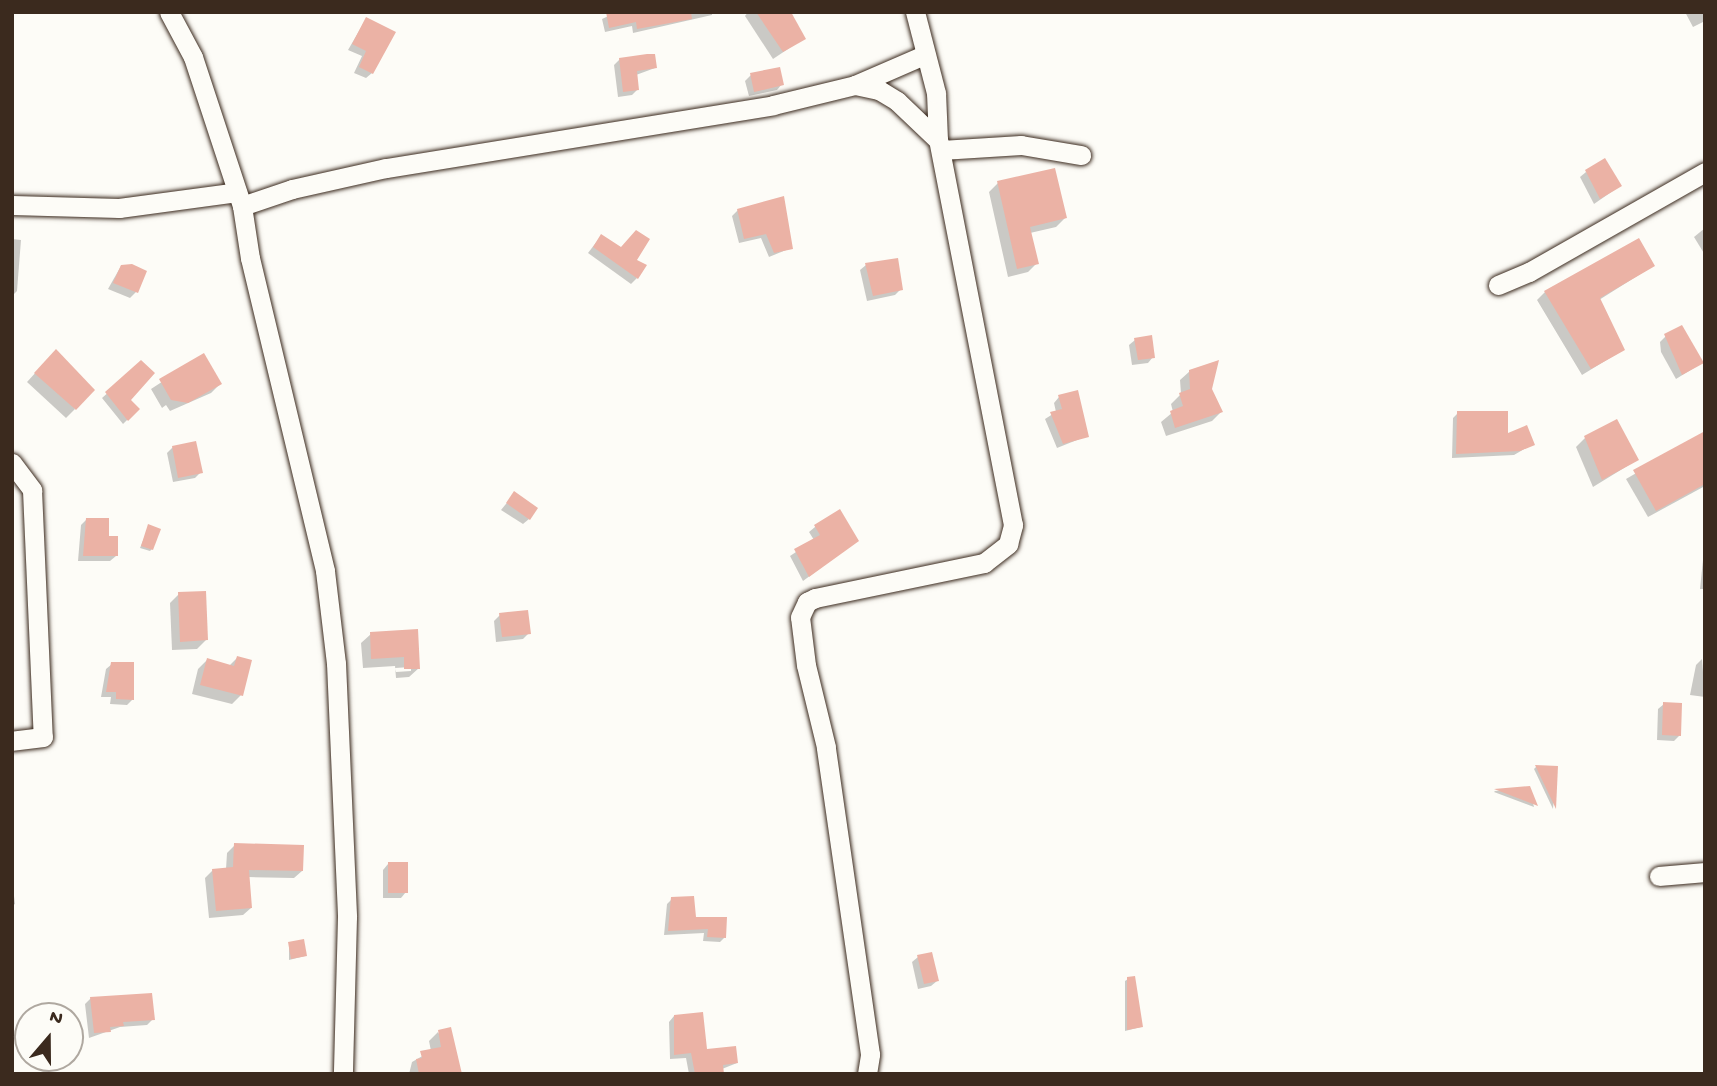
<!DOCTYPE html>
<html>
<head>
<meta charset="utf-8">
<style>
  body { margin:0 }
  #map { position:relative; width:1717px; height:1086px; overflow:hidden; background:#fdfcf7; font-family:"Gochi Hand",sans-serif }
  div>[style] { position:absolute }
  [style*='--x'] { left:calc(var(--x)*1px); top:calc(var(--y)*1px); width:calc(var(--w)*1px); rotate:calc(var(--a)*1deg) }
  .shadow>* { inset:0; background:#0003 }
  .building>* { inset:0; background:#ebb2a5 }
  .roads { filter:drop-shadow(0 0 2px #3b2a1e) drop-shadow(0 0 2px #3b2a1e) }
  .minor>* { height:19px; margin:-9.5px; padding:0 9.5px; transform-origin:9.5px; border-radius:9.5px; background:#fdfcf7 }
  span { translate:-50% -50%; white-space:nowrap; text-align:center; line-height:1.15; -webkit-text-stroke:5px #fdfcf7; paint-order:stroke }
  .frame { position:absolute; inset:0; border:14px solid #3b2a1e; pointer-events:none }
  .north { position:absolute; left:14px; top:1002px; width:70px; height:70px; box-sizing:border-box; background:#fdfcf7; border:2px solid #afa8a0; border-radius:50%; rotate:20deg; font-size:19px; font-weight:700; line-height:28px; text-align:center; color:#3b2a1e }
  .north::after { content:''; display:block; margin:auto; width:24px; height:32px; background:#3b2a1e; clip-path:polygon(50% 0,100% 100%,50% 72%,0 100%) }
</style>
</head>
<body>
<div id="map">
  <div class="shadow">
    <i style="clip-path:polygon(617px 12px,712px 12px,712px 15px,633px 33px,632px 26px,605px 32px,602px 19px)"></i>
    <i style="clip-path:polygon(748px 12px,787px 12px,803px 39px,773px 59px,745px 16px)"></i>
    <i style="clip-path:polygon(1685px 12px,1705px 12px,1705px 21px,1693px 27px)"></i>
    <i style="clip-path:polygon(366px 19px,372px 73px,366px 78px,354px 73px,362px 56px,348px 50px)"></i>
    <i style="clip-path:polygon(620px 59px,655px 68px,636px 75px,638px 89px,632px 95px,618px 97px,614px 65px)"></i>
    <i style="clip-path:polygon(751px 75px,782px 84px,777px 90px,749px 96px,745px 81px)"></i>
    <i style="clip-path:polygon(1586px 172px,1620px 186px,1594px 204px,1580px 177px)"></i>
    <i style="clip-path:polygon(998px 183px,1065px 218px,1056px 227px,1030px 233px,1037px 263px,1028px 272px,1008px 277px,989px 192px)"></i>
    <i style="clip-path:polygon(738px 210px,791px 248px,769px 257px,761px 238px,739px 243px,732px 216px)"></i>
    <i style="clip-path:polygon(1705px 228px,1705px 255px,1694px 237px)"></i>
    <i style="clip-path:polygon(601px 236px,637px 278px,631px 284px,588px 253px)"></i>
    <i style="clip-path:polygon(12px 239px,21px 240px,17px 291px,12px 296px)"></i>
    <i style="clip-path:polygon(866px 265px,901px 289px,895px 295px,867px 301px,860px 270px)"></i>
    <i style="clip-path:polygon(121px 266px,136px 292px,130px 298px,108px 289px)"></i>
    <i style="clip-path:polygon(1653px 266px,1599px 300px,1623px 350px,1582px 375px,1537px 300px,1545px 292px)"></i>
    <i style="clip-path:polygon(1666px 336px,1702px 363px,1676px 379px,1661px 352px,1660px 342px)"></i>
    <i style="clip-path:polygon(1135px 340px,1153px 357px,1148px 363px,1132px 365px,1129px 345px)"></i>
    <i style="clip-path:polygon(203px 355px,220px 384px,211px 393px,170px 411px,166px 405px,162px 408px,151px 389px)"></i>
    <i style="clip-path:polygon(47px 360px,75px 409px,66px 418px,27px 382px)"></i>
    <i style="clip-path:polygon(141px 363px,128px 400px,138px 409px,123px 424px,102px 398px)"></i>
    <i style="clip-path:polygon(1190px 371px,1210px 389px,1221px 412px,1212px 421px,1166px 436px,1161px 422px,1173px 412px,1171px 404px,1181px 394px,1180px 380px)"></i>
    <i style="clip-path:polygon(1059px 397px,1087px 436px,1057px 448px,1045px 419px,1056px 412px,1054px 403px)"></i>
    <i style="clip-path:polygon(1458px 413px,1506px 436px,1533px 444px,1514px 455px,1452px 458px,1453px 418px)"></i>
    <i style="clip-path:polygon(1705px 433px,1705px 486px,1648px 517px,1626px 479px)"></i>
    <i style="clip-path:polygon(1585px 438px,1637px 460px,1593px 487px,1576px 447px)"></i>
    <i style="clip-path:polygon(173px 447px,201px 472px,195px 478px,173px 482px,167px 453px)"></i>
    <i style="clip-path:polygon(514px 494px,529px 519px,523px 524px,501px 510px)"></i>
    <i style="clip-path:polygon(839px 512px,857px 541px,803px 581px,790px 556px,814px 540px,809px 532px,815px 527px)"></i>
    <i style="clip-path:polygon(87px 519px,108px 538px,116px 556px,110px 561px,78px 561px,81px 525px)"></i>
    <i style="clip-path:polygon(149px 526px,152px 549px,150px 551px,140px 548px)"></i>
    <i style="clip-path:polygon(1703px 560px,1705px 560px,1705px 589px,1700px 589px)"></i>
    <i style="clip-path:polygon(179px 594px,206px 640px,197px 649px,172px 650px,170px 603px)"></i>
    <i style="clip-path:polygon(500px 615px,529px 633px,523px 639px,496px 642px,494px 621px)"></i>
    <i style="clip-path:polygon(evenodd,416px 631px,419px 668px,409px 677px,396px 678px,395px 666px,363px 668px,361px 643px,371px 634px,416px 631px,411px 667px,411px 671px,396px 672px,395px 668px,411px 667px)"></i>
    <i style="clip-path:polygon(237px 658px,241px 695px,232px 704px,192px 694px,198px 669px,207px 660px,229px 666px)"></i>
    <i style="clip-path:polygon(1702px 659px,1705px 697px,1690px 695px,1696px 665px)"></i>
    <i style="clip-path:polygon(112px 664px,133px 699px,127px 705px,110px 704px,111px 697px,101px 697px,106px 669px)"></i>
    <i style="clip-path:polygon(1664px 704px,1680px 735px,1674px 741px,1657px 740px,1658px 709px)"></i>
    <i style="clip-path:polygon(1536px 767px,1556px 767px,1553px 809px,1534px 769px)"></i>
    <i style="clip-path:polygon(1529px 788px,1534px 807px,1494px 792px,1495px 791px)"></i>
    <i style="clip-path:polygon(235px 845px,302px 871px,294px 878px,248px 877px,251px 908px,243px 915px,209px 918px,205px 878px,213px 870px,226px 869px,227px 853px)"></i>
    <i style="clip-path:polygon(388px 864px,406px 892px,401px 898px,383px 898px,383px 870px)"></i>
    <i style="clip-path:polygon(12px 880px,15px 904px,12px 906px)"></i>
    <i style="clip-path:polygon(672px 899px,694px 918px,725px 937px,720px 942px,703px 941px,704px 933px,664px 935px,667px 904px)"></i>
    <i style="clip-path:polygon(289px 944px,305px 956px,289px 960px)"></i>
    <i style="clip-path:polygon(918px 957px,937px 981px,931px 986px,918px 989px,912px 962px)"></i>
    <i style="clip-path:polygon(1128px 979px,1141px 1027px,1125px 1031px,1125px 981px)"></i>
    <i style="clip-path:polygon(91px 998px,153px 1019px,147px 1025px,120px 1027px,89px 1038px,85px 1004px)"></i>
    <i style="clip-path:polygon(674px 1016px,706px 1051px,737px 1063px,722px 1069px,723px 1074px,689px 1074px,686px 1058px,670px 1059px,669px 1022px)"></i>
    <i style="clip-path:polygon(438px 1032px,460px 1074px,409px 1074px,412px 1062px,431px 1051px,429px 1041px)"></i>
  </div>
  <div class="building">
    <i style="clip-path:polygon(606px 12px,691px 12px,692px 19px,637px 29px,636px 22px,609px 28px)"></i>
    <i style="clip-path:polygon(756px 12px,791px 12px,806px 39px,783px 52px)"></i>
    <i style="clip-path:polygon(366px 17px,396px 32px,373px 74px,359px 67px,366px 51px,352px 44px)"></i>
    <i style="clip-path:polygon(647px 54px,655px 54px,657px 68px,637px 71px,639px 90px,623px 92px,619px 58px)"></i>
    <i style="clip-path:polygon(780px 67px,784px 85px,754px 92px,750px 73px)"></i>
    <i style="clip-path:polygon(1605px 158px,1622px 186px,1600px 199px,1585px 170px)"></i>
    <i style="clip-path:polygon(1055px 168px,1067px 218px,1030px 227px,1039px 264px,1017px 269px,997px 181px)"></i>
    <i style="clip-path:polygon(784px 196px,793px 249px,774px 253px,766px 234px,744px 239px,737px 209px)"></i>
    <i style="clip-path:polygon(636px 230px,650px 239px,637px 260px,647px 265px,638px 279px,593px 247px,601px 234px,621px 247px)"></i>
    <i style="clip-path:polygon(1639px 238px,1655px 266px,1600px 298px,1625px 350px,1591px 369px,1544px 291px)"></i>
    <i style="clip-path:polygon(898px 258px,903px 290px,873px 296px,865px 263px)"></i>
    <i style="clip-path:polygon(132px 264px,147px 271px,138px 293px,113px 283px,121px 265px)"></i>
    <i style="clip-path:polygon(1682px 325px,1704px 363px,1682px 375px,1664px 334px)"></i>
    <i style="clip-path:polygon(1152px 335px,1155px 358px,1138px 360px,1134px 338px)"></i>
    <i style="clip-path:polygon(56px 349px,95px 390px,76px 410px,34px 373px)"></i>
    <i style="clip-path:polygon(204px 353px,222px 384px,188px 403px,171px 400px,159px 379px)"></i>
    <i style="clip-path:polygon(141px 360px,155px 373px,131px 400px,140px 409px,128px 421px,105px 392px)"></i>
    <i style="clip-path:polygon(1219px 360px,1212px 389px,1223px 412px,1175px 428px,1170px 411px,1183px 406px,1179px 393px,1190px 389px,1189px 370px)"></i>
    <i style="clip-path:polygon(1078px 390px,1089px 437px,1063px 444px,1050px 412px,1062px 409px,1058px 395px)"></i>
    <i style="clip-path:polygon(1457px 411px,1508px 411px,1508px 433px,1527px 425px,1535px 445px,1520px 451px,1456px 454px)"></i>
    <i style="clip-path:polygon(1617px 419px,1639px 460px,1602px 480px,1584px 436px)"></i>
    <i style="clip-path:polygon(1705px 431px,1705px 484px,1656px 511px,1633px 470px)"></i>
    <i style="clip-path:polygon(196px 441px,203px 473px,178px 478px,172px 446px)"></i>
    <i style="clip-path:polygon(514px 491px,538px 508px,530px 520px,506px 503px)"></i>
    <i style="clip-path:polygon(840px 509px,859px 541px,809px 577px,794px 549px,820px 535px,814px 525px)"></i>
    <i style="clip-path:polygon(86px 518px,109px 518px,109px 536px,118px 536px,118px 556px,83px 556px)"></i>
    <i style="clip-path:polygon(148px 524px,161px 529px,153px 550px,141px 546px)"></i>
    <i style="clip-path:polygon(206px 591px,208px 640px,180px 642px,178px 592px)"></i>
    <i style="clip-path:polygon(528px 610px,531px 634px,502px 637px,499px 613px)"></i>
    <i style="clip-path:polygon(418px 629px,420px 669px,404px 669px,404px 657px,371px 659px,370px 632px)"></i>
    <i style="clip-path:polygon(237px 656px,252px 660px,243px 696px,200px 685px,207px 658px,234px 666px)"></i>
    <i style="clip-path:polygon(111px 662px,134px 662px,134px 700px,116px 699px,116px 692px,106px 692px)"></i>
    <i style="clip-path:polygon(1663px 702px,1682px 703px,1681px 736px,1662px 735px)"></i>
    <i style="clip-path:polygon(1535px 765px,1558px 766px,1556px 809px)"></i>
    <i style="clip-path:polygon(1530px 786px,1538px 806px,1494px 789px)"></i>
    <i style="clip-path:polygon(234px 843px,304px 845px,303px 871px,249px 870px,252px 908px,216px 911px,212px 869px,233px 867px)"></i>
    <i style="clip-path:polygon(388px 862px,408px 862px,408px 893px,388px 893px)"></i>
    <i style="clip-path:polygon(694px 896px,696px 917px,727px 917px,726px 938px,707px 937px,708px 929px,668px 931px,671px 897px)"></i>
    <i style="clip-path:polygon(304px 939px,307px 956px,291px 959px,288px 942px)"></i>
    <i style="clip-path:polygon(932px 952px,939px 981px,924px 984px,917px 955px)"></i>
    <i style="clip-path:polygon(1135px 976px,1143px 1027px,1127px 1030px,1127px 977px)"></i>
    <i style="clip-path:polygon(152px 993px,155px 1020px,123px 1022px,124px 1026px,110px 1027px,111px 1032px,94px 1033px,90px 997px)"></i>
    <i style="clip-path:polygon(703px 1012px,707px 1049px,736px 1046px,738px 1063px,723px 1065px,724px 1074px,695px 1074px,691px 1053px,674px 1055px,674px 1015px)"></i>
    <i style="clip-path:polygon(451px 1027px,462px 1074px,419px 1074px,416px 1059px,422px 1058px,420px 1051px,441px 1047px,438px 1030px)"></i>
  </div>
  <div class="roads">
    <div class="minor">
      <i style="--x:169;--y:12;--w:51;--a:61.9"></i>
      <i style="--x:193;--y:57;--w:157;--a:71.8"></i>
      <i style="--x:242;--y:206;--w:53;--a:81.3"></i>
      <i style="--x:250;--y:258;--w:322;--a:76.5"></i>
      <i style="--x:325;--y:571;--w:93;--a:83.2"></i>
      <i style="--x:336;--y:663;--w:254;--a:87.5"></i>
      <i style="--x:347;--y:917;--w:157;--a:91.5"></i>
      <i style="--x:855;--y:85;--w:25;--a:12"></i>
      <i style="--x:879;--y:90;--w:21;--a:31"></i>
      <i style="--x:897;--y:101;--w:57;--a:43.6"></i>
      <i style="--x:941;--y:150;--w:80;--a:-3.6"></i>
      <i style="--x:1021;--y:145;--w:61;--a:9.5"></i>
      <i style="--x:12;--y:205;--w:107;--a:1.6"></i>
      <i style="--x:119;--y:208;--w:119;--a:-7.7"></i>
      <i style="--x:242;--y:206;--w:53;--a:-18.8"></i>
      <i style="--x:292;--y:189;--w:96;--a:-12.6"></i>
      <i style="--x:386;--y:168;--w:392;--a:-9.2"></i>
      <i style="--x:773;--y:105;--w:84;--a:-13.7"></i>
      <i style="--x:855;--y:85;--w:75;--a:-23.5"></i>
      <i style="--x:1498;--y:285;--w:34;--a:-23"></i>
      <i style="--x:1529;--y:272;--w:202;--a:-29.6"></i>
      <i style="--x:12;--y:463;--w:34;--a:53"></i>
      <i style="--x:32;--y:490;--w:247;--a:87.5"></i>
      <i style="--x:43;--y:737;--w:31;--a:173"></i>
      <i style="--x:1659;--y:876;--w:46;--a:-5"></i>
      <i style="--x:867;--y:1074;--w:20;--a:-81"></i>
      <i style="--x:870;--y:1054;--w:310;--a:-98.2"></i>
      <i style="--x:826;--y:747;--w:84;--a:-103.7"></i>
      <i style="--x:806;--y:665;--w:48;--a:-97.1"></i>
      <i style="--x:800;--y:617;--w:17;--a:-65"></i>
      <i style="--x:807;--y:602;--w:9;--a:-27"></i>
      <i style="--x:815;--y:598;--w:173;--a:-11.7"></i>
      <i style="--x:984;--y:563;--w:31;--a:-38"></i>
      <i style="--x:1008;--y:544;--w:20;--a:-75"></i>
      <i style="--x:1013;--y:525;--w:392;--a:-101"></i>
      <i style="--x:938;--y:140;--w:47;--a:-92.4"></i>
      <i style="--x:936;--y:93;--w:84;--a:-104.5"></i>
    </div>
  </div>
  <div class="frame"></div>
  <div class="north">N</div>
</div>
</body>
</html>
